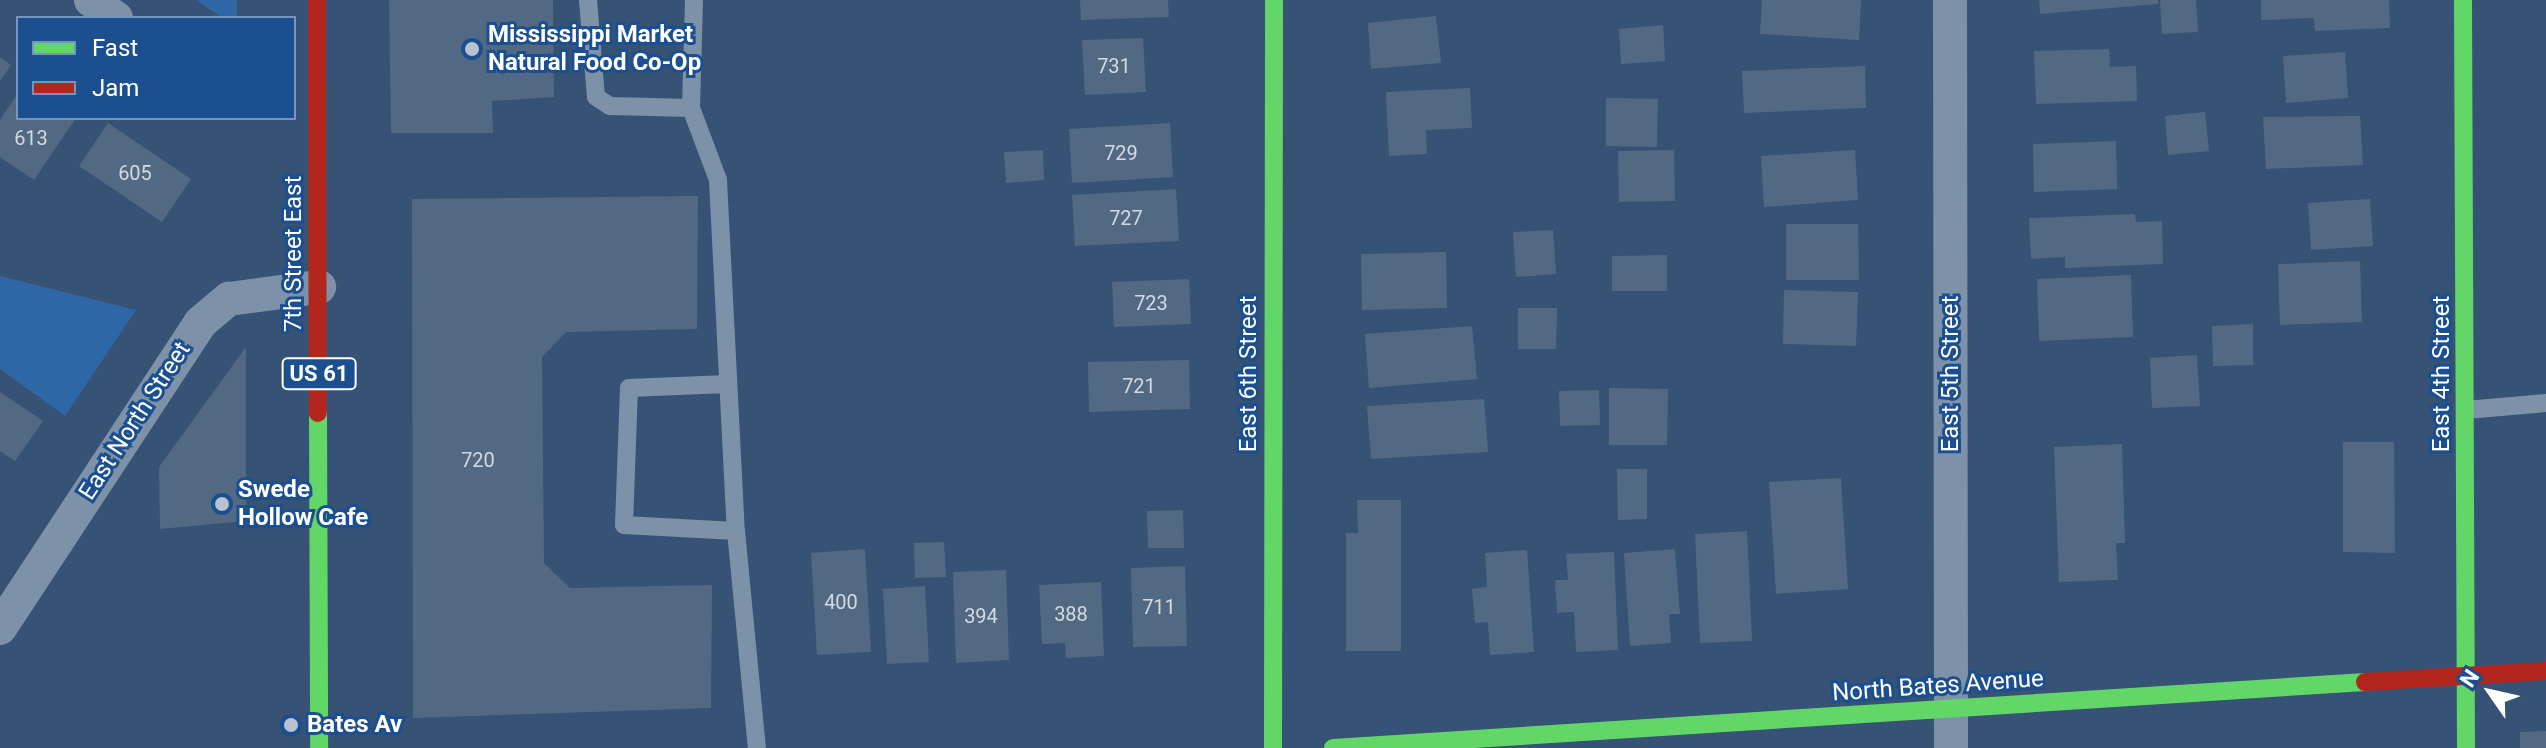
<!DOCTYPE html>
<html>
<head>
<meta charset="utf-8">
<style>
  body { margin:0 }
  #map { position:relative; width:2546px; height:748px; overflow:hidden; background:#365274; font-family:Roboto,sans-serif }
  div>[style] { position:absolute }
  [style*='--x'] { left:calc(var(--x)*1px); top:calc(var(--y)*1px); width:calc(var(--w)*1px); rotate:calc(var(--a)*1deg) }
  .green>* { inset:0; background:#2f66a5 }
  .building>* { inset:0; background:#526984 }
  .lane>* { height:18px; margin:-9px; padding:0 9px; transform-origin:9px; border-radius:9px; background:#7d92a8 }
  .street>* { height:34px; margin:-17px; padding:0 17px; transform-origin:17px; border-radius:17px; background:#7d92a8 }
  .fast>* { height:18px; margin:-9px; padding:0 9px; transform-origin:9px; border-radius:9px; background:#63d668 }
  .jam>* { height:18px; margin:-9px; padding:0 9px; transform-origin:9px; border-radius:9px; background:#b3261e }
  .dots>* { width:22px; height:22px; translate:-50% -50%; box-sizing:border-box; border:4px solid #1b4f8f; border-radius:50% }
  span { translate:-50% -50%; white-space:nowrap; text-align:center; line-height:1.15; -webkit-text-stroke:6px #1b4f8f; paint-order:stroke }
  .number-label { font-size:20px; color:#d4dae0 }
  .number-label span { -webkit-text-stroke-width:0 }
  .shield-label span { padding:2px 6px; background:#1b4f8f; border:2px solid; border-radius:6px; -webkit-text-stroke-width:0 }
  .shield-label { font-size:22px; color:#fff; font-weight:700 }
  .poi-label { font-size:24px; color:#fff; font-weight:700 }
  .left { translate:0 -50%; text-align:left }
  .street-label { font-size:24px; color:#fff }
  .legend { position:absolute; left:16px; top:16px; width:280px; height:104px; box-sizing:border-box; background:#1b4f8f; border:2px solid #7695bc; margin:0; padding:10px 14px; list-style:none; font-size:24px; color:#fff }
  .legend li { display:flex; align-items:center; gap:16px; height:40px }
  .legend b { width:40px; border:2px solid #7695bc }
  .north { position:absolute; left:2450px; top:652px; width:80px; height:80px; -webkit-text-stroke:6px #1b4f8f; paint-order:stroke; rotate:304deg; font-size:22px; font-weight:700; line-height:32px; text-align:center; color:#fff }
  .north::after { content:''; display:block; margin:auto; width:28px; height:36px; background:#fff; clip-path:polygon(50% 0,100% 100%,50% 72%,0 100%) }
</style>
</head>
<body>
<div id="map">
  <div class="green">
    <i style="clip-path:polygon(196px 0,237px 0,237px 18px,222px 18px)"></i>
    <i style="clip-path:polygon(0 276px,136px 310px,65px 416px,0 369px)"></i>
  </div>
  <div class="building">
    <i style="clip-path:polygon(389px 0,553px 0,554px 97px,492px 101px,493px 133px,391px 133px)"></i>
    <i style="clip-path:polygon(1080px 0,1168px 0,1169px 17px,1081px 20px)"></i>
    <i style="clip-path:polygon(1762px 0,1861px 0,1859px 40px,1760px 34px)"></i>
    <i style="clip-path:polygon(2039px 0,2158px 0,2158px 4px,2040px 14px)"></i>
    <i style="clip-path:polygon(2160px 0,2196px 0,2198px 32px,2162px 34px)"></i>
    <i style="clip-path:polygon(2261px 0,2389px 0,2390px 28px,2315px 31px,2314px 18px,2261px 20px)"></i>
    <i style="clip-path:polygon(1436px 16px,1441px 63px,1371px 69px,1368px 23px)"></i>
    <i style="clip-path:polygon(1663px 25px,1665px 61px,1621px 64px,1619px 29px)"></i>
    <i style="clip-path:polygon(1143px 38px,1146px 92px,1085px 95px,1082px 40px)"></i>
    <i style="clip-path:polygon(2109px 49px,2110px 67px,2136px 66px,2137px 101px,2036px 104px,2034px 51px)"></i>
    <i style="clip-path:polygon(2345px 52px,2348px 98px,2286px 103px,2283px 56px)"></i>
    <i style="clip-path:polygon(0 57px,11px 65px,0 81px)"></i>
    <i style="clip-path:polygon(1865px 66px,1866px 108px,1744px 113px,1742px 71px)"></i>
    <i style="clip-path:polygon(1470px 88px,1472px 128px,1426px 130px,1427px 154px,1389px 156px,1386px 92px)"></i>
    <i style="clip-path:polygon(18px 93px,18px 118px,76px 118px,34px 180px,0 157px,0 120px)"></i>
    <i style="clip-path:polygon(1606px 98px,1658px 99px,1657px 147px,1606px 146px)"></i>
    <i style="clip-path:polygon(2205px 112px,2209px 151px,2168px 155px,2165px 116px)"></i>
    <i style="clip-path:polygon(2360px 116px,2363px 165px,2266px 169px,2263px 117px)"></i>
    <i style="clip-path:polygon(108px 123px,191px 179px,162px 222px,79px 166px)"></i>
    <i style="clip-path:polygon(1170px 123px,1173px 177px,1072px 183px,1069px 129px)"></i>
    <i style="clip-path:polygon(2116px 141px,2117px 189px,2034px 192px,2033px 144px)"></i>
    <i style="clip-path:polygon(1043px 150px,1044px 180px,1006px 183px,1004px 152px)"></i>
    <i style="clip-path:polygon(1674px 150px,1675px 201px,1619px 202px,1618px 151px)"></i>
    <i style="clip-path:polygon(1855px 150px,1858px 200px,1764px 207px,1761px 156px)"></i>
    <i style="clip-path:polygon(1176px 189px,1179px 241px,1075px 246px,1072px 195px)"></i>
    <i style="clip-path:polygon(698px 196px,697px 329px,566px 332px,542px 357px,544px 563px,570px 588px,712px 585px,711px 708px,413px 718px,412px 199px)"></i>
    <i style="clip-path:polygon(2370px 199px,2373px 246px,2311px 250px,2308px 203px)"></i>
    <i style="clip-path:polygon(2135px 214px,2136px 222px,2162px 221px,2163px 264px,2065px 268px,2065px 257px,2031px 259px,2029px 218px)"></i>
    <i style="clip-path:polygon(1786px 224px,1858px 224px,1859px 280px,1786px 280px)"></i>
    <i style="clip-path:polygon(1553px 230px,1556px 274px,1516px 277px,1513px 232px)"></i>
    <i style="clip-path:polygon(1446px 252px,1447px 308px,1362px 310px,1361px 254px)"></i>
    <i style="clip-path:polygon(1667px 255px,1667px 291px,1612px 291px,1612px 256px)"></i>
    <i style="clip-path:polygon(2360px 261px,2362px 322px,2280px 325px,2278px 264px)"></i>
    <i style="clip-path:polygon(2131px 275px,2133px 337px,2039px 341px,2037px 279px)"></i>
    <i style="clip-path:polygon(1189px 279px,1191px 324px,1114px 327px,1112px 282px)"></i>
    <i style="clip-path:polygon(1784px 290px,1858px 292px,1856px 346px,1783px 344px)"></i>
    <i style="clip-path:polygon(1518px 308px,1557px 308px,1556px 349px,1518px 349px)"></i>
    <i style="clip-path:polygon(2253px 324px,2253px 365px,2213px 366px,2212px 326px)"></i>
    <i style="clip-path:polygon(1472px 326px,1477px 379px,1369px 388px,1365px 334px)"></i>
    <i style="clip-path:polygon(246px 347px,246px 521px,160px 529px,159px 467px)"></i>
    <i style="clip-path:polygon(2197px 355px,2200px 406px,2152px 408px,2150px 358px)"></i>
    <i style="clip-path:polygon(1189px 360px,1190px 409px,1089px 412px,1088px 362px)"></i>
    <i style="clip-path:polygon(1609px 388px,1668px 389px,1667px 445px,1609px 445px)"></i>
    <i style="clip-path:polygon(1599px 390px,1600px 425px,1560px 426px,1559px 391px)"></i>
    <i style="clip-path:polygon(0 392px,43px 421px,15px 461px,0 451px)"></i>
    <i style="clip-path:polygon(1484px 399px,1488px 452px,1371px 459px,1367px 406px)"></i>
    <i style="clip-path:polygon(2343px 442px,2394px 442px,2395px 553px,2343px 552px)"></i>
    <i style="clip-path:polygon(2122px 444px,2125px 543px,2116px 543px,2118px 580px,2059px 582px,2054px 447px)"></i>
    <i style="clip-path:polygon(1617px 469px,1647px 469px,1647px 519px,1618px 520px)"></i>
    <i style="clip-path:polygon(1841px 478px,1848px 589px,1776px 594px,1769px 482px)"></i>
    <i style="clip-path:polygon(1357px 500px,1401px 500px,1401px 651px,1346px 651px,1346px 533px,1358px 533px)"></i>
    <i style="clip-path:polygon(1183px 510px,1184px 548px,1148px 548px,1147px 511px)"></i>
    <i style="clip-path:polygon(1747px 531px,1752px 641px,1700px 643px,1695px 534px)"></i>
    <i style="clip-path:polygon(944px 542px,946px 577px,915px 578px,914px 543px)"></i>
    <i style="clip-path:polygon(865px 549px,871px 652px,817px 655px,811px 553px)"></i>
    <i style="clip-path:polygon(1675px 549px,1680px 614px,1669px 614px,1671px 643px,1630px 646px,1624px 553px)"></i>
    <i style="clip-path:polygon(1527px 550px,1534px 652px,1490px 655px,1488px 622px,1475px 623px,1472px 589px,1487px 587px,1485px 553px)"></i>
    <i style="clip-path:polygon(1614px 552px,1618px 650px,1576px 652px,1574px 612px,1557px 613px,1555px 580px,1568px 580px,1566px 554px)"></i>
    <i style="clip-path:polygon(1185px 566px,1187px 646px,1133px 647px,1131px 568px)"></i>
    <i style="clip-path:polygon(1006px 570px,1009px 660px,956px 663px,953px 572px)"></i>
    <i style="clip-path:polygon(1101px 582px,1104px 656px,1066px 658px,1065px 643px,1042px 644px,1039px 585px)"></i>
    <i style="clip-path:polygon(925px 586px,929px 662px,887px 664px,883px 589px)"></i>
    <i style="clip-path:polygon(2546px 731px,2546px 748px,2520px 748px,2520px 732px)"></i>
  </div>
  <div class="lane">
    <i style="--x:588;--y:0;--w:97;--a:85.3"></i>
    <i style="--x:596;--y:97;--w:17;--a:33"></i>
    <i style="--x:610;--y:106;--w:81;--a:1.4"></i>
    <i style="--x:691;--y:108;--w:108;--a:-88.4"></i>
    <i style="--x:691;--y:108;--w:77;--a:69.4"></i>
    <i style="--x:718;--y:180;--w:351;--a:87.1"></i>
    <i style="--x:736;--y:531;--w:218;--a:84.5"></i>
    <i style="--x:727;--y:384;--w:98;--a:177.7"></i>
    <i style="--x:629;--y:388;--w:137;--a:92.1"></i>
    <i style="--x:624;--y:525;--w:112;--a:3.1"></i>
    <i style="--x:2466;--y:410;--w:80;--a:-5"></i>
  </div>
  <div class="street">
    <i style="--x:91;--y:0;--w:31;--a:36"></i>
    <i style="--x:1950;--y:0;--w:748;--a:89.92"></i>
    <i style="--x:0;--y:628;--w:365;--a:-56.7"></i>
    <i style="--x:200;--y:323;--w:38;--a:-40"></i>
    <i style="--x:229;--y:299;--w:91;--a:-7.6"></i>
  </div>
  <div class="fast">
    <i style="--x:2463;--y:0;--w:748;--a:89.77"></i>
    <i style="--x:318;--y:413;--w:335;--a:89.8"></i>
    <i style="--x:1273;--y:748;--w:748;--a:-89.92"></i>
    <i style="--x:1333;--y:748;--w:1034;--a:-3.66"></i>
  </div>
  <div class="jam">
    <i style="--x:317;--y:0;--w:413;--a:89.9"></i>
    <i style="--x:2365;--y:682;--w:181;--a:-3.5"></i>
  </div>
  <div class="dots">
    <i style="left:472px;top:49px;background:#b9c2ce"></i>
    <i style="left:222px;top:504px;background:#b9c2ce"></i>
    <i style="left:291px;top:725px;background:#b9c2ce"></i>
  </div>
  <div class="number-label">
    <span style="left:1114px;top:66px">731</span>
    <span style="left:31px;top:138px">613</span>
    <span style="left:1121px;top:153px">729</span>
    <span style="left:135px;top:173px">605</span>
    <span style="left:1126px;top:218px">727</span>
    <span style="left:1151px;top:303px">723</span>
    <span style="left:1139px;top:386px">721</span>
    <span style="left:478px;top:460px">720</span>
    <span style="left:841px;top:602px">400</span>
    <span style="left:1159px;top:607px">711</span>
    <span style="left:1071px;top:614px">388</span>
    <span style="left:981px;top:616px">394</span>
  </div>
  <div class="shield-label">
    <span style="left:319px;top:374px">US 61</span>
  </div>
  <div class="poi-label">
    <span class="left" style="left:488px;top:49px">Mississippi Market<br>Natural Food Co-Op</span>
    <span class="left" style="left:238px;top:504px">Swede<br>Hollow Cafe</span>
    <span class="left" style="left:307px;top:725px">Bates Av</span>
  </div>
  <div class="street-label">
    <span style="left:294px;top:254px;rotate:-90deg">7th Street East</span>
    <span style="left:1249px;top:374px;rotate:-90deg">East 6th Street</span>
    <span style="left:1951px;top:374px;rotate:-90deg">East 5th Street</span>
    <span style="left:2442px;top:374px;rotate:-90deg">East 4th Street</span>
    <span style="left:135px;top:421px;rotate:-57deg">East North Street</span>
    <span style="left:1938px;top:686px;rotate:-4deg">North Bates Avenue</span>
  </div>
  <ul class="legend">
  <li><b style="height:10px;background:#63d668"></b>Fast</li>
  <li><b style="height:10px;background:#b3261e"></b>Jam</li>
  </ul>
  <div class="north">N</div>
</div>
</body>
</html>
